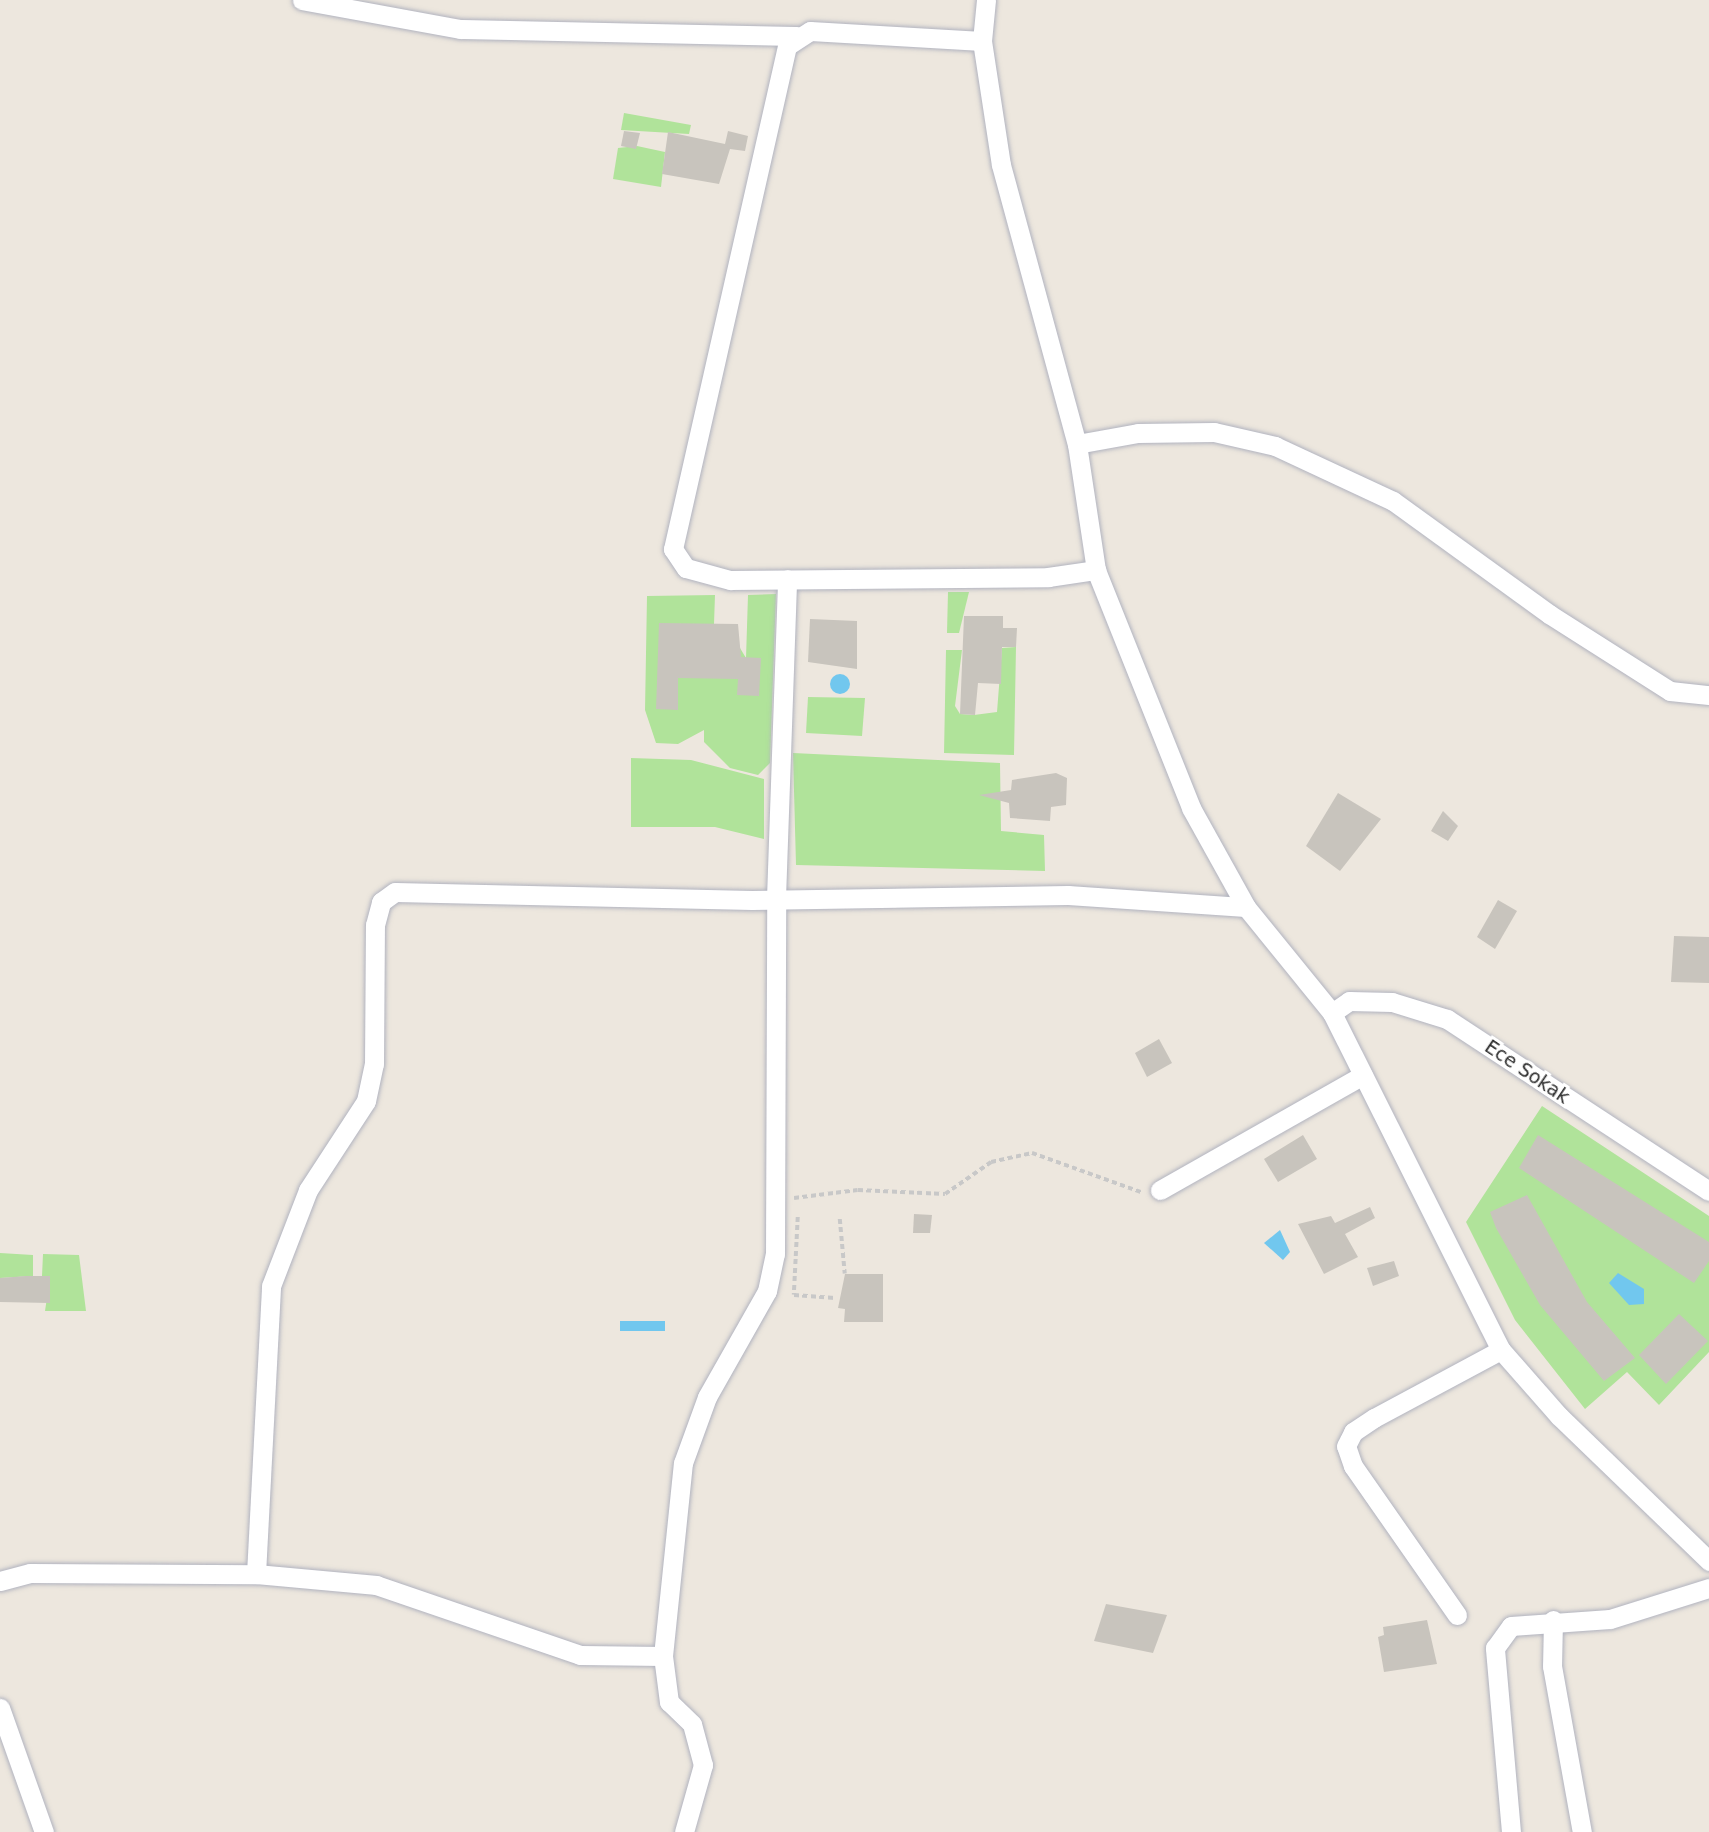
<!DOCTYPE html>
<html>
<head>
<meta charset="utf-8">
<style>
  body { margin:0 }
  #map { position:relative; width:1709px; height:1832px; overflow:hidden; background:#ede7de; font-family:"DejaVu Sans",sans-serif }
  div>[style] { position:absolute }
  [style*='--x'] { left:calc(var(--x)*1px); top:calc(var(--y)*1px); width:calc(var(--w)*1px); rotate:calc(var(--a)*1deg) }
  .green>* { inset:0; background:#b0e39a }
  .water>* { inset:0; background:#71c7ee }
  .round { border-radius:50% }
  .building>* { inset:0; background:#c8c4bd }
  .path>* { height:3.5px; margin-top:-1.75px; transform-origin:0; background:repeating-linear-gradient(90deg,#c8c8c8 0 5px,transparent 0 8.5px) }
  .roads { filter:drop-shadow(0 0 2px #b1b3bf) drop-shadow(0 0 2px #b1b3bf) }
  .minor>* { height:19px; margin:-9.5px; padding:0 9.5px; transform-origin:9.5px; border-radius:9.5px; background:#fff }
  span { translate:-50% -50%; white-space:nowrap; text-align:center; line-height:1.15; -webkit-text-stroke:6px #fff; paint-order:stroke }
  .street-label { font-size:19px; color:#2b2b2b }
</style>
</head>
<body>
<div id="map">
  <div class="green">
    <i style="clip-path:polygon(624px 113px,691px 125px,689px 134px,621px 130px)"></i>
    <i style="clip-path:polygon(637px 146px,665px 152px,661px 187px,613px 179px,618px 148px)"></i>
    <i style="clip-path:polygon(948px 592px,969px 592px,959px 633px,947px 633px)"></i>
    <i style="clip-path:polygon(776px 594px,770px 763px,758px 775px,730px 768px,704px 742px,704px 730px,678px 744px,656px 743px,645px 710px,647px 596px,715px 595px,714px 624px,737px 624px,737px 643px,746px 658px,748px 595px)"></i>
    <i style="clip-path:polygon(1016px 647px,1014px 755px,944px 753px,946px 650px,962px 650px,955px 706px,960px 714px,974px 715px,997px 712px,1002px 648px)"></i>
    <i style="clip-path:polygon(808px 697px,865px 698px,862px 736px,806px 733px)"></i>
    <i style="clip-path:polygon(793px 753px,1000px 763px,1001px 831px,1044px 835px,1045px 871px,796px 865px)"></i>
    <i style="clip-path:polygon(631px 758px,691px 760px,764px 779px,764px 839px,715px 827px,631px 827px)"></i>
    <i style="clip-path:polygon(1542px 1106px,1709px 1216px,1709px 1352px,1659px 1405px,1627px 1372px,1585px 1409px,1515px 1320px,1466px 1222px)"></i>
    <i style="clip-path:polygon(0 1253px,33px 1255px,33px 1276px,0 1278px)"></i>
    <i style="clip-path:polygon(43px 1254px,79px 1255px,86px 1311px,45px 1311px,50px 1277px,42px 1276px)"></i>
  </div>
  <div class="water">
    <i class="round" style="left:830px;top:674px;width:20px;height:20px"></i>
    <i style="clip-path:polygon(1280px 1230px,1290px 1252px,1283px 1260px,1264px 1243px)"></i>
    <i style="clip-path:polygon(1618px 1273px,1644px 1289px,1644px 1304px,1629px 1305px,1609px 1283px)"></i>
    <i style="clip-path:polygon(620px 1321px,665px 1321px,665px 1331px,620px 1331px)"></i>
  </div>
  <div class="building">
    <i style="clip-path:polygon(624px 131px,640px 133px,636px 149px,621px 146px)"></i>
    <i style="clip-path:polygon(728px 131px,748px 136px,745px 151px,730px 149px,719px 184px,662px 174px,668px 132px,725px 144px)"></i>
    <i style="clip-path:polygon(964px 616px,1003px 616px,1003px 628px,1017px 628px,1016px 647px,1002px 647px,1001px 684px,978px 683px,975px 715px,960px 714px)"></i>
    <i style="clip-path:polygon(810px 619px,857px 621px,857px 669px,808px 662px)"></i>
    <i style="clip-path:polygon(659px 623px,738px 624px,741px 657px,761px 658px,759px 696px,737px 695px,738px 679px,678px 678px,678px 710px,656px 709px)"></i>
    <i style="clip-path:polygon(1056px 773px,1067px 778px,1066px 805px,1051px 807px,1050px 821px,1010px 818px,1009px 803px,979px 795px,1011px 790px,1012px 780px)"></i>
    <i style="clip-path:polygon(1338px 793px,1381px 819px,1340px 871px,1306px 846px)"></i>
    <i style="clip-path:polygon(1443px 811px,1458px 826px,1448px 841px,1431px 831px)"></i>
    <i style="clip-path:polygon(1498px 900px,1517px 911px,1495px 949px,1477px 937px)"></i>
    <i style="clip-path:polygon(1674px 936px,1709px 937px,1709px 983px,1671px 982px)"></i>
    <i style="clip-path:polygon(1159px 1039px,1172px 1063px,1147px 1077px,1135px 1053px)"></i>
    <i style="clip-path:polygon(1303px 1135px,1317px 1159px,1278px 1182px,1264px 1159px)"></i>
    <i style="clip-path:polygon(1538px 1135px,1709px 1242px,1709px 1261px,1694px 1283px,1519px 1168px)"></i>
    <i style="clip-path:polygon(1527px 1195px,1587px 1302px,1635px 1358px,1604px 1381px,1540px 1305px,1496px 1228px,1490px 1212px)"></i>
    <i style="clip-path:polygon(1370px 1207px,1375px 1218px,1345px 1234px,1358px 1257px,1324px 1274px,1298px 1224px,1331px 1216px,1335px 1223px)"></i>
    <i style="clip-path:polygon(914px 1214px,932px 1215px,930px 1233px,913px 1233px)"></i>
    <i style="clip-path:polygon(1394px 1261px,1399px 1276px,1373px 1286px,1367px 1268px)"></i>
    <i style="clip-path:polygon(845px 1274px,883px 1274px,883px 1322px,844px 1322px,845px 1309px,838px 1308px)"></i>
    <i style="clip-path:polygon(26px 1276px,50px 1276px,50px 1303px,0 1302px,0 1278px)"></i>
    <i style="clip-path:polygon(1679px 1314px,1708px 1341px,1666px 1384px,1639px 1355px)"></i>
    <i style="clip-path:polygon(1106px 1604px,1167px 1615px,1153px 1653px,1094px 1641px)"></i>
    <i style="clip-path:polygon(1427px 1620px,1437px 1664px,1384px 1672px,1378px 1637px,1384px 1635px,1383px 1627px)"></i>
  </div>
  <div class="path">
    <i style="--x:794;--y:1198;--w:64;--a:-7.1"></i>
    <i style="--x:858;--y:1190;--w:87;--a:2.6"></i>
    <i style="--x:945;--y:1194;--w:56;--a:-34.8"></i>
    <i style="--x:991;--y:1162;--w:42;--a:-12.4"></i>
    <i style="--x:1032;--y:1153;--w:116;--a:19.7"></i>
    <i style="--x:798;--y:1217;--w:78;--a:92.9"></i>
    <i style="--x:794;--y:1295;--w:41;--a:4.2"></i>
    <i style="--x:840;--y:1219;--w:55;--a:84.8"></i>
  </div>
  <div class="roads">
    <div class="minor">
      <i style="--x:302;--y:0;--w:161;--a:10.4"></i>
      <i style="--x:460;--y:29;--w:337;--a:1.2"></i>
      <i style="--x:986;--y:0;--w:41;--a:95.6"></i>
      <i style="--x:982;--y:41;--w:125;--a:81.3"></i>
      <i style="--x:1001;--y:165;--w:289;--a:74.8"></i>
      <i style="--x:982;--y:41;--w:172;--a:-176.7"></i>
      <i style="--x:810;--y:31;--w:27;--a:147"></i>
      <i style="--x:787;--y:46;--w:516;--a:102.77"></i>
      <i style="--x:673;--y:549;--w:23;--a:56"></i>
      <i style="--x:686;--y:568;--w:46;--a:15.3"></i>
      <i style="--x:730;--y:580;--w:318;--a:-0.5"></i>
      <i style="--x:1048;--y:577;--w:49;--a:-8.3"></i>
      <i style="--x:1096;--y:570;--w:256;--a:68.2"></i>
      <i style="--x:1191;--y:808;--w:113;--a:60.9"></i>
      <i style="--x:1096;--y:570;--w:127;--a:-98.6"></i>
      <i style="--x:1077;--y:444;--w:62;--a:-10.2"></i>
      <i style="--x:1138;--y:433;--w:76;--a:-0.8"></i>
      <i style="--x:1214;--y:432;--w:63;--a:12.9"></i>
      <i style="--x:1275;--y:446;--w:130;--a:25"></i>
      <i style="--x:1393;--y:501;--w:193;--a:35.9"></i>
      <i style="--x:1549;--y:614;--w:143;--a:32.5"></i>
      <i style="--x:1670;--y:691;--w:39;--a:6"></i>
      <i style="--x:1332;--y:1013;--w:21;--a:-35"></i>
      <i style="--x:1349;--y:1001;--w:43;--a:1.3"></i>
      <i style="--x:1392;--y:1002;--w:58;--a:17.2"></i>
      <i style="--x:1447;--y:1019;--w:313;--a:33.3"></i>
      <i style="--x:1160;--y:1190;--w:233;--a:-29.5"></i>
      <i style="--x:256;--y:1574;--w:288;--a:-87"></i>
      <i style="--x:271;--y:1286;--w:103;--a:-68.9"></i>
      <i style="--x:308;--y:1190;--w:106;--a:-56.9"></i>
      <i style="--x:366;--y:1101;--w:38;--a:-78"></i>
      <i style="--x:374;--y:1064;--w:139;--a:-89.6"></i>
      <i style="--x:375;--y:925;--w:24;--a:-75"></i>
      <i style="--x:381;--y:902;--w:17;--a:-36"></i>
      <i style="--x:395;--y:892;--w:357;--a:1.3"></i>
      <i style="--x:752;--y:900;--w:316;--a:-0.9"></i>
      <i style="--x:1068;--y:895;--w:178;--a:3.9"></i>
      <i style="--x:1246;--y:907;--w:136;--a:50.9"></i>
      <i style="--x:1332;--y:1013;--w:377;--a:63.4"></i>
      <i style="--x:1501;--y:1350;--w:88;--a:48.7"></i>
      <i style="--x:1559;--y:1416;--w:209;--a:44"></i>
      <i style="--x:0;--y:1581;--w:31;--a:-15"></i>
      <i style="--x:30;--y:1573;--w:226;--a:0.3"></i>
      <i style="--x:256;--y:1574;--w:121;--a:5.2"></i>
      <i style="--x:376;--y:1585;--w:216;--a:18.9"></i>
      <i style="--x:580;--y:1655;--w:83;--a:0.7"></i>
      <i style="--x:1457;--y:1615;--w:182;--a:-124.9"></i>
      <i style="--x:1353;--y:1466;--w:21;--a:-109"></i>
      <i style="--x:1346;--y:1446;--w:16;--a:-63"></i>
      <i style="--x:1353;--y:1432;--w:25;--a:-34"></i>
      <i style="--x:1374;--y:1418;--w:144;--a:-28.2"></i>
      <i style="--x:1553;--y:1620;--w:46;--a:91.2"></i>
      <i style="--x:1552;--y:1666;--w:169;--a:79.8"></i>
      <i style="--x:0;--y:1708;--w:132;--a:70.5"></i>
      <i style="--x:684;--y:1832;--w:70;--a:-74.2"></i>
      <i style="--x:703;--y:1765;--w:42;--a:-105"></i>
      <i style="--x:692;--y:1724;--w:32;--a:-136"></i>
      <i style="--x:669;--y:1702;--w:46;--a:-97.4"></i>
      <i style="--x:663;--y:1656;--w:194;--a:-84.1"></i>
      <i style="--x:683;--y:1463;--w:70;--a:-70"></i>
      <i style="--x:707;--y:1397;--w:122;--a:-60.5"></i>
      <i style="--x:767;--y:1291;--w:38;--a:-78"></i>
      <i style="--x:775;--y:1254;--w:356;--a:-89.8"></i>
      <i style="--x:776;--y:898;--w:319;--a:-88"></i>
      <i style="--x:1511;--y:1832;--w:185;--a:-95"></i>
      <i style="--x:1495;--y:1648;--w:27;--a:-54"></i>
      <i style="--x:1511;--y:1626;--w:99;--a:-4"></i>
      <i style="--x:1610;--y:1619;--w:104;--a:-17.4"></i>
    </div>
  </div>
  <div class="street-label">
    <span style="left:1527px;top:1072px;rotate:34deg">Ece Sokak</span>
  </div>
</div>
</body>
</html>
